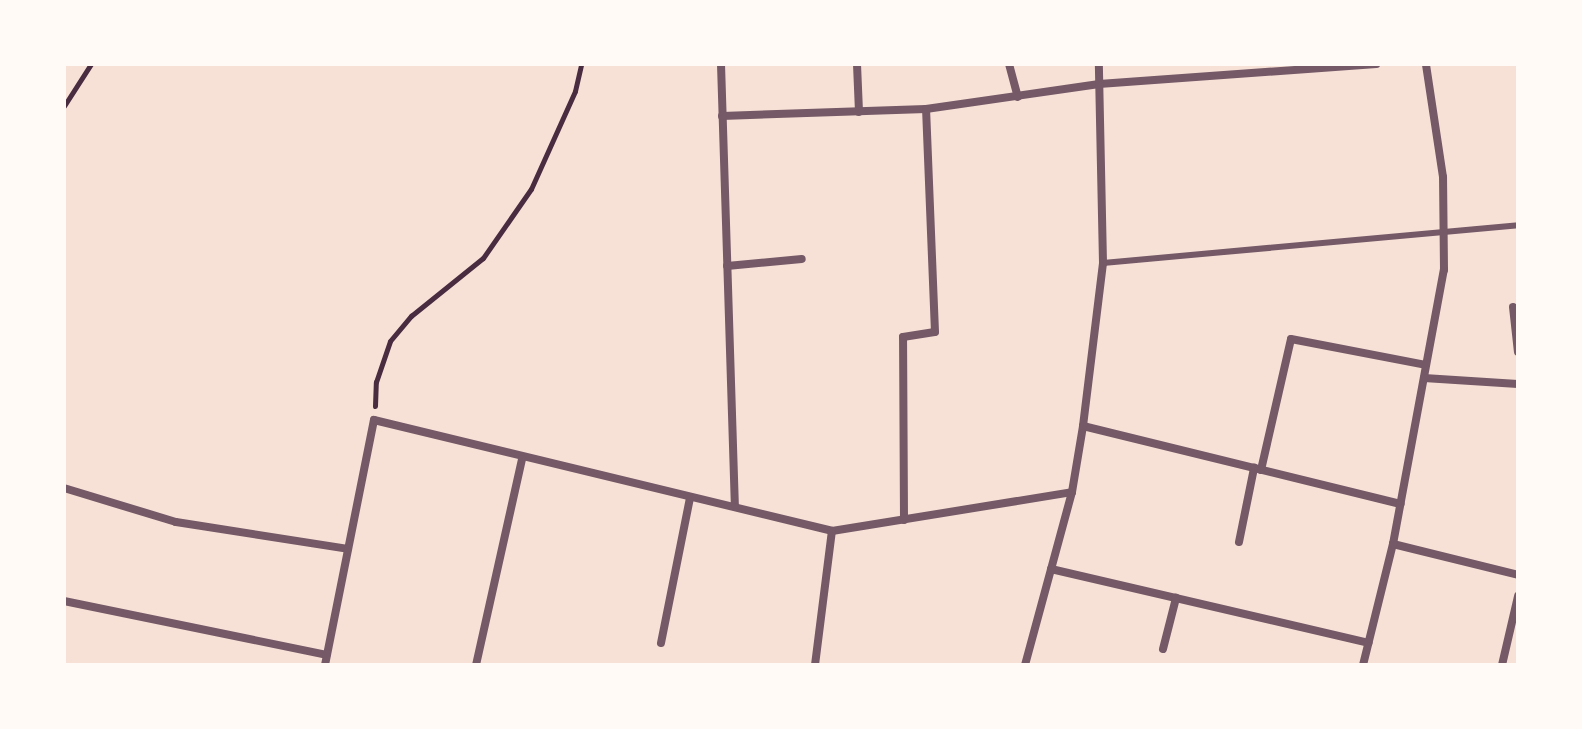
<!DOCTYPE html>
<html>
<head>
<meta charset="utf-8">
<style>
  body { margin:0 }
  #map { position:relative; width:1582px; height:729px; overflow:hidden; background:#f7e1d7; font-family:Arial,sans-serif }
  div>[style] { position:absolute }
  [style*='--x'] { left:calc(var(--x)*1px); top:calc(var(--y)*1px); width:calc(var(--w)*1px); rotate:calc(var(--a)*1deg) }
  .path>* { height:5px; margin:-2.5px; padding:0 2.5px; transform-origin:2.5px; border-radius:2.5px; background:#4a2c40 }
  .service>* { height:6px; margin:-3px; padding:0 3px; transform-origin:3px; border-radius:3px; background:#755966 }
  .minor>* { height:8px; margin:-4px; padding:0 4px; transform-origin:4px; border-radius:4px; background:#755966 }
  span { translate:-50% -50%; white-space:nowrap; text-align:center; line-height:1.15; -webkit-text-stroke:6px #fffaf5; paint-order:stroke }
  .frame { position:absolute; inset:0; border:66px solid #fffaf5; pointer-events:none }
</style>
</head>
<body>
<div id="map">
  <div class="path">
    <i style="--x:64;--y:106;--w:50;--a:-57.3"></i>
    <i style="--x:375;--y:406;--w:24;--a:-88"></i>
    <i style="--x:376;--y:382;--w:43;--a:-71.1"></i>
    <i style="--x:390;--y:341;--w:33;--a:-50"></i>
    <i style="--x:411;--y:316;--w:92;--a:-38.9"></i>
    <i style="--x:483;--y:258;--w:84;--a:-55.2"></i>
    <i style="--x:531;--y:189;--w:107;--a:-65.8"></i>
    <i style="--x:575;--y:91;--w:28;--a:-77"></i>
  </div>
  <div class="service">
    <i style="--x:1103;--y:263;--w:417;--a:-5.2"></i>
  </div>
  <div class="minor">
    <i style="--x:721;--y:64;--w:442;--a:88.2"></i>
    <i style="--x:857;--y:64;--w:48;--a:87.6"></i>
    <i style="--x:1009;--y:64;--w:34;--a:75"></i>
    <i style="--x:722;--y:116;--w:204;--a:-2"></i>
    <i style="--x:926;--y:109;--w:175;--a:-8.2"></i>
    <i style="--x:1099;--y:84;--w:278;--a:-4.1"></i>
    <i style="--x:727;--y:266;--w:75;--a:-5.3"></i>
    <i style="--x:1513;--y:307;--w:45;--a:83.7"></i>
    <i style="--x:1424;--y:378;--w:94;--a:3.7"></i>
    <i style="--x:1083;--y:426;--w:327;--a:13.8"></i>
    <i style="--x:1261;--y:470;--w:134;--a:-77.1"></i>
    <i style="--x:1291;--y:339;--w:137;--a:10.9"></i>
    <i style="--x:64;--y:488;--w:117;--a:16.9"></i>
    <i style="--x:176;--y:522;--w:174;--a:8.9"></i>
    <i style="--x:904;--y:520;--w:183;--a:-90.3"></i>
    <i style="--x:903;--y:337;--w:32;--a:-9"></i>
    <i style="--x:935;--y:332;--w:223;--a:-92.3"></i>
    <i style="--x:1239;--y:542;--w:76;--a:-78.5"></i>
    <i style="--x:1393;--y:544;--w:129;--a:13.9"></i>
    <i style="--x:1051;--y:569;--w:326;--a:13.1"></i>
    <i style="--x:64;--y:601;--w:268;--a:11.6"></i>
    <i style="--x:661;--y:643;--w:148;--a:-78.7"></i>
    <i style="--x:1163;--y:649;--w:53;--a:-75.7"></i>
    <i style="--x:325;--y:665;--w:250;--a:-78.7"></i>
    <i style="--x:374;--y:420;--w:471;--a:13.6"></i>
    <i style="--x:832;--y:531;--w:243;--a:-9.2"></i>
    <i style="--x:476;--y:665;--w:211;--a:-77.4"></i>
    <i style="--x:815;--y:665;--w:135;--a:-82.8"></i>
    <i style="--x:1025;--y:665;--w:179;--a:-74.8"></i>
    <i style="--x:1072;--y:492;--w:67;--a:-80.5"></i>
    <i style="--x:1083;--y:426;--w:164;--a:-83"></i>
    <i style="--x:1103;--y:263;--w:199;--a:-91.2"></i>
    <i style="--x:1363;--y:665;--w:125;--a:-76.1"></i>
    <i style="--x:1393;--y:544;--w:279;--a:-79.5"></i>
    <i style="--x:1444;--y:270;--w:93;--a:-90.6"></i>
    <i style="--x:1443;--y:177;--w:114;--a:-98.6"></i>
    <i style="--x:1502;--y:665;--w:71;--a:-76.9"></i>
  </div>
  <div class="frame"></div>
</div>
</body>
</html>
